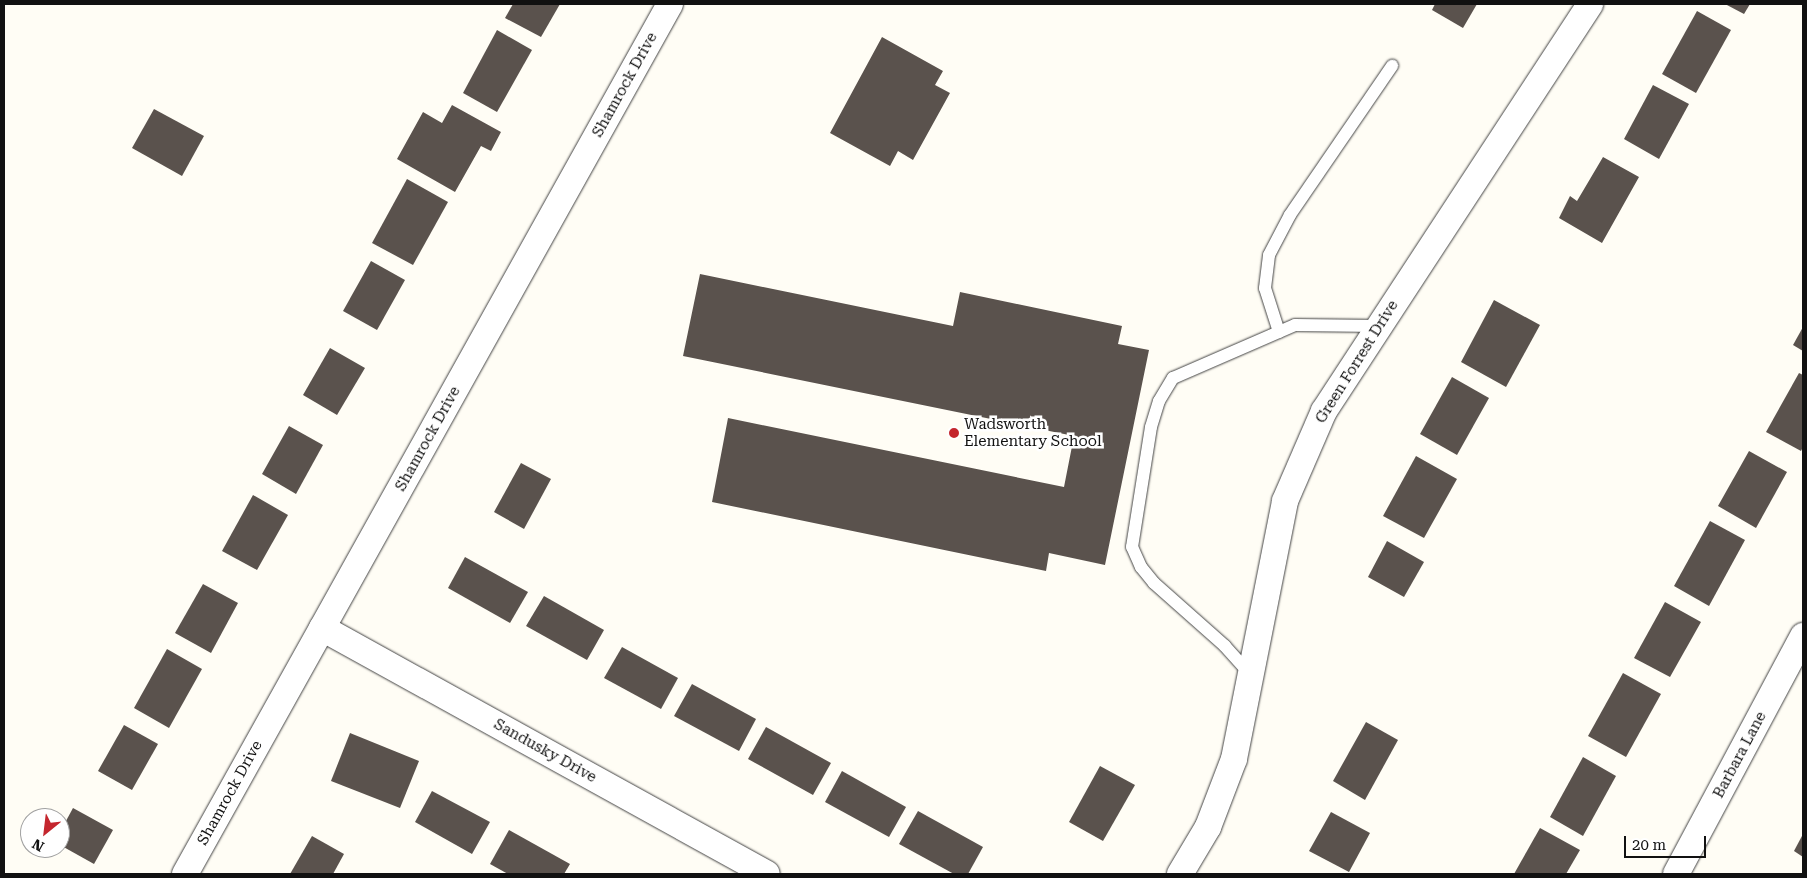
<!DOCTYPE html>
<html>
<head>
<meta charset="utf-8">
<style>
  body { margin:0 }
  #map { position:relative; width:1807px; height:878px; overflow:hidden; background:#fffdf5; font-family:"Roboto Serif",serif }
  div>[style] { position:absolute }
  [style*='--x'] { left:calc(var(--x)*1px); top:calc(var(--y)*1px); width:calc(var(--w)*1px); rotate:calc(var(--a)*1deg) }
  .building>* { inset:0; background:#5a524d }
  .roads { filter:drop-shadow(0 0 1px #444) drop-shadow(0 0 1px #444) }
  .service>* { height:12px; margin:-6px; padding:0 6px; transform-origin:6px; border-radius:6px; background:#fff }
  .minor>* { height:26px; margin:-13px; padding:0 13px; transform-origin:13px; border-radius:13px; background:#fff }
  .dots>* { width:14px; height:14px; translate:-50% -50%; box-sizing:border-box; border:2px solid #fff; border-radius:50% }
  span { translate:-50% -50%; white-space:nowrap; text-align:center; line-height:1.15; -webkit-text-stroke:5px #fff; paint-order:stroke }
  .street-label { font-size:15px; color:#111 }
  .poi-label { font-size:15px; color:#111 }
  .left { translate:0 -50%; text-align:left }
  .frame { position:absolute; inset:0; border:5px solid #111; pointer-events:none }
  .north { position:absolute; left:20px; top:808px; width:50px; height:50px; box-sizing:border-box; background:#fff; border:1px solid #a0a0a0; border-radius:50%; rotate:209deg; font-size:14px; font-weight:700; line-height:20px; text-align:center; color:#111 }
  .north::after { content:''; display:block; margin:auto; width:18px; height:22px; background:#c4262e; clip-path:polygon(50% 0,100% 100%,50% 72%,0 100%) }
  .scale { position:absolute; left:1624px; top:836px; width:82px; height:22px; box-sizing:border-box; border:2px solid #111; border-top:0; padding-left:6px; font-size:15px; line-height:18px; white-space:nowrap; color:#111; -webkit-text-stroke:4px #fff; paint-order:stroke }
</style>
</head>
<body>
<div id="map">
  <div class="building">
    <i style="clip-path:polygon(513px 4px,560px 4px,541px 37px,505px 18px)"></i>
    <i style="clip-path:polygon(1435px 4px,1477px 4px,1463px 28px,1432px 10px)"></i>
    <i style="clip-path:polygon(1725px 4px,1750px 4px,1744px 14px)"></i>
    <i style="clip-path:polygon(1697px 11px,1731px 30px,1696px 93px,1662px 74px)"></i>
    <i style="clip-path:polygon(497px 30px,532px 50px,497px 112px,463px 93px)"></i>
    <i style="clip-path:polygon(882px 37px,943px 71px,935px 85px,950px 93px,913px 160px,898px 151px,890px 166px,830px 133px)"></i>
    <i style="clip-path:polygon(1653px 85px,1689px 104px,1659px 159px,1624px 139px)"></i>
    <i style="clip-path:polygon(452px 105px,501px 132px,491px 151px,481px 146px,455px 192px,397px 159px,423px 112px,442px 123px)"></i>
    <i style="clip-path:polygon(154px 109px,204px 136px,182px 176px,132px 148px)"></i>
    <i style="clip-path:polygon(1603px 157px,1639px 177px,1602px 243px,1559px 218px,1570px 196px,1577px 201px)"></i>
    <i style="clip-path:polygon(407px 179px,448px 202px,413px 265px,372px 243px)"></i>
    <i style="clip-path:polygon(371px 261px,405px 280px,377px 330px,343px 311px)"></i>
    <i style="clip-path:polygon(700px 274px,953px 326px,960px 292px,1122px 326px,1118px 344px,1149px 350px,1105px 565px,1049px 553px,1046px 571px,712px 502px,728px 418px,1064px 487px,1074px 436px,683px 356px)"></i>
    <i style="clip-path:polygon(1494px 300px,1540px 325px,1506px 387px,1461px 362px)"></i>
    <i style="clip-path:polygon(1803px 327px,1803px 351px,1793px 345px)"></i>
    <i style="clip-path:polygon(330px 348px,365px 368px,337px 415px,303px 395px)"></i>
    <i style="clip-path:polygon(1799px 373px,1803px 375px,1803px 447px,1801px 451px,1766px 432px)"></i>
    <i style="clip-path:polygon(1452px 377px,1489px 398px,1457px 455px,1420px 434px)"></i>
    <i style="clip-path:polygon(289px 426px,323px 445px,296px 494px,262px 474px)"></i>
    <i style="clip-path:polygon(1749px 451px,1787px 472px,1756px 528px,1718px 506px)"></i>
    <i style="clip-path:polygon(1416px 456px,1457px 479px,1424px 538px,1383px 516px)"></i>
    <i style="clip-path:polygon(521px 463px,551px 479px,524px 529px,494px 512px)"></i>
    <i style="clip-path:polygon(253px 495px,288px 515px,257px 570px,222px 551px)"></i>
    <i style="clip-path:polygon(1710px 521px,1745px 540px,1709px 606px,1674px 586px)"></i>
    <i style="clip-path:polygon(1387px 541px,1424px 562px,1404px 597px,1368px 577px)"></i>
    <i style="clip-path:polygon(465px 557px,528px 592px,510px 623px,448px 588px)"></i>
    <i style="clip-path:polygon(203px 584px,238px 603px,211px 653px,175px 633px)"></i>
    <i style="clip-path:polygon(544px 596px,604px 630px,587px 660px,526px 626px)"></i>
    <i style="clip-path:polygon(1665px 602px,1701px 622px,1670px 677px,1634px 658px)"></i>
    <i style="clip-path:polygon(622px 647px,678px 678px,661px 709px,604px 678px)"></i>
    <i style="clip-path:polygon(167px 649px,202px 669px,169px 728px,134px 708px)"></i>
    <i style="clip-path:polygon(1623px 673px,1661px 694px,1626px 757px,1588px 736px)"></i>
    <i style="clip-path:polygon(692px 684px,756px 719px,739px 751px,674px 716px)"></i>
    <i style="clip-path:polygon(1366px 722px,1398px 740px,1365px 800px,1333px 781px)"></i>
    <i style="clip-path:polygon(124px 725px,158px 744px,132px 790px,98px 771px)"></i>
    <i style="clip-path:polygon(766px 727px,831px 763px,813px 795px,748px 759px)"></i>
    <i style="clip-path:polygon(350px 733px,419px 761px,400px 808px,331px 781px)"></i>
    <i style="clip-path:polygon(1583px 757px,1616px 776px,1583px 836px,1550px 817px)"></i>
    <i style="clip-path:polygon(1100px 766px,1135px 785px,1103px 841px,1069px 822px)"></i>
    <i style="clip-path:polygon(842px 771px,906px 807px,889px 837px,825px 802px)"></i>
    <i style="clip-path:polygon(432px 791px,490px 822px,472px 854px,415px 822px)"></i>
    <i style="clip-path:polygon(73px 808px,113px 830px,94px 864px,60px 845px,60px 832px)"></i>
    <i style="clip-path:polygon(918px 811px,983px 847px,968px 874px,954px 874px,899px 844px)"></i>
    <i style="clip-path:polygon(1331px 812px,1370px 833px,1349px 872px,1309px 851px)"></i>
    <i style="clip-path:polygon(1540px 828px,1580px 850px,1566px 874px,1514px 874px)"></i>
    <i style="clip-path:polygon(509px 830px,570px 864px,564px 874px,508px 874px,490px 864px)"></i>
    <i style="clip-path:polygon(1803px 834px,1803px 857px,1794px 851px)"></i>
    <i style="clip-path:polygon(312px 836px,344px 854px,333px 874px,290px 874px)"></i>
  </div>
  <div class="roads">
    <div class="service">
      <i style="--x:1279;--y:332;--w:46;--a:-107.7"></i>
      <i style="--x:1265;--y:288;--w:33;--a:-83"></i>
      <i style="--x:1269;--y:255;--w:45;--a:-62.3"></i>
      <i style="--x:1290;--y:215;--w:181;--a:-55.6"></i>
      <i style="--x:1250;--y:674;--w:38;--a:-132"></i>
      <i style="--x:1225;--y:646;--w:95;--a:-138.4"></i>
      <i style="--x:1154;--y:583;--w:21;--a:-129"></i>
      <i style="--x:1141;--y:567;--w:22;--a:-114"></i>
      <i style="--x:1132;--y:547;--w:121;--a:-81"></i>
      <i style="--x:1151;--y:427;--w:27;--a:-73"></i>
      <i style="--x:1159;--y:401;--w:27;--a:-59"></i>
      <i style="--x:1173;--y:378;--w:133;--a:-23.5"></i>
      <i style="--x:1295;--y:325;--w:84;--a:0.7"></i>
    </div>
    <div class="minor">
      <i style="--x:322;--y:628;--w:508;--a:28.93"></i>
      <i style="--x:185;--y:874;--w:996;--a:-60.86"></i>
      <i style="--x:1180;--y:874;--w:55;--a:-59.2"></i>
      <i style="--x:1208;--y:827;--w:73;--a:-69.1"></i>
      <i style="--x:1234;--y:759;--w:263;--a:-78.8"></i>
      <i style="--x:1285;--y:501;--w:98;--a:-66.6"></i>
      <i style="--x:1324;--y:411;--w:486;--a:-56.8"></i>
      <i style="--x:1676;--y:874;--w:270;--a:-61.9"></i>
    </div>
  </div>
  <div class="dots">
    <i style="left:954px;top:433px;background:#c4262e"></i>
  </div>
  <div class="street-label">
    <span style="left:625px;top:85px;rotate:-61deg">Shamrock Drive</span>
    <span style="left:1357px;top:362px;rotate:-58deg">Green Forrest Drive</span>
    <span style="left:428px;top:439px;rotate:-61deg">Shamrock Drive</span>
    <span style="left:545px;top:751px;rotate:29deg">Sandusky Drive</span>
    <span style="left:1740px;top:755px;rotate:-62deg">Barbara Lane</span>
    <span style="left:230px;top:793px;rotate:-61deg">Shamrock Drive</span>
  </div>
  <div class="poi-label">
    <span class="left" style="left:964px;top:433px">Wadsworth<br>Elementary School</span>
  </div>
  <div class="frame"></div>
  <div class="north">N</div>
  <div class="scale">20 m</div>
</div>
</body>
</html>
